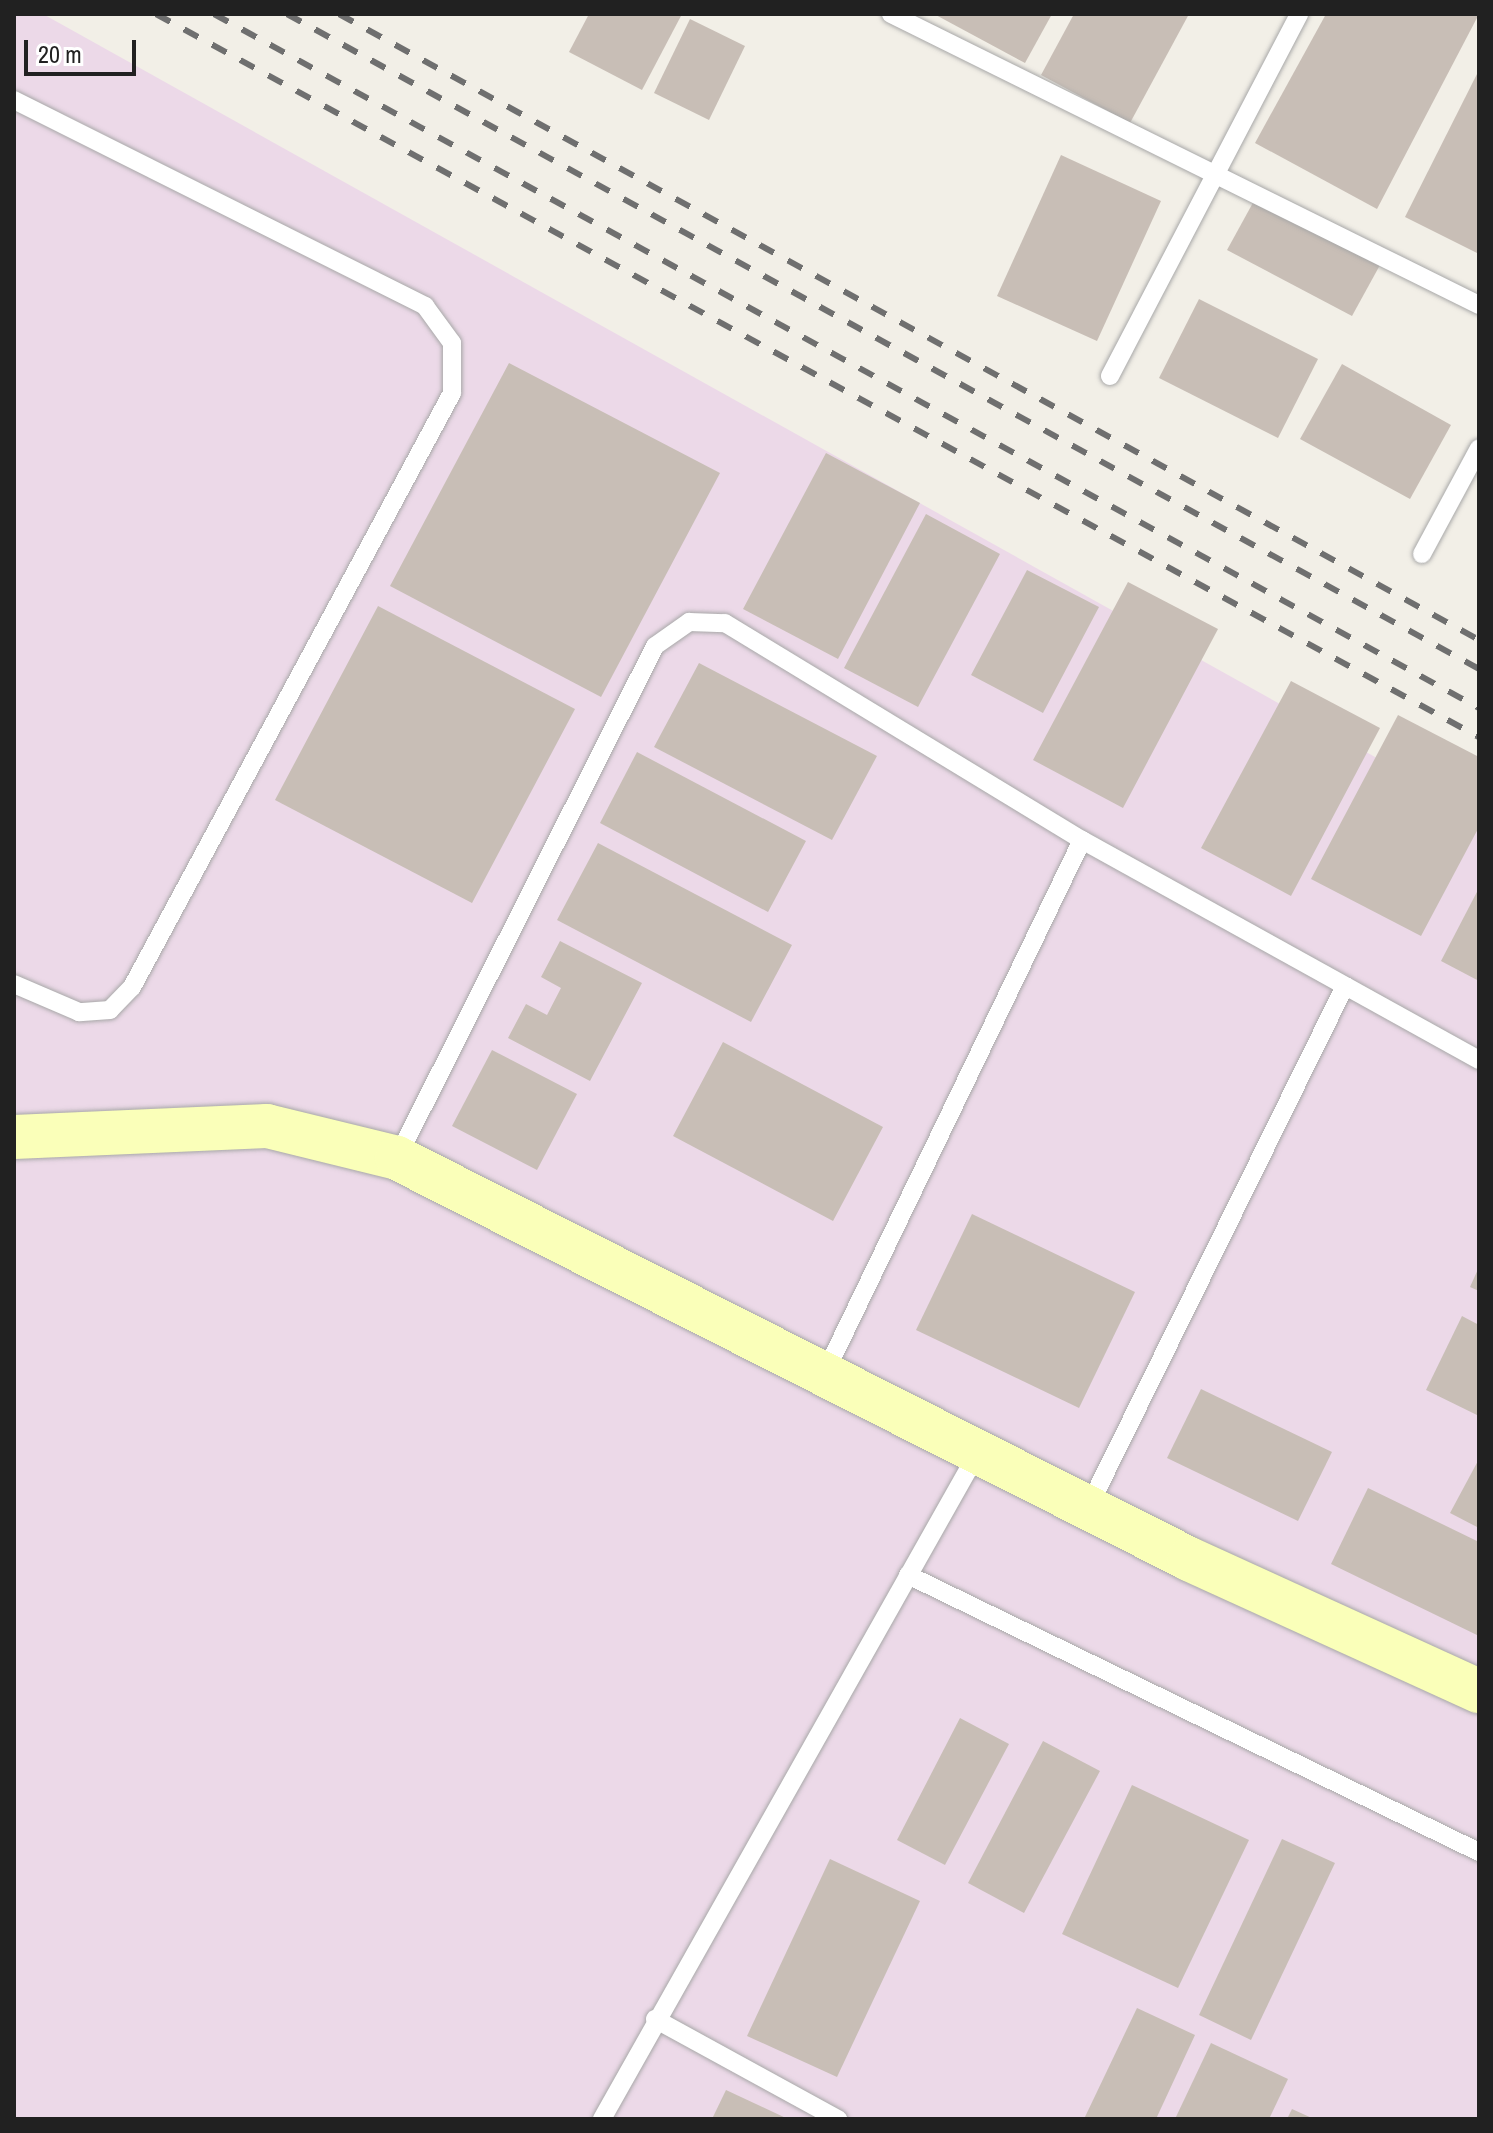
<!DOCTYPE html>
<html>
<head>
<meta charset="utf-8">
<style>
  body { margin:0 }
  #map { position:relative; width:1493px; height:2133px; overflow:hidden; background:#f2efe7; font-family:"Archivo Narrow",sans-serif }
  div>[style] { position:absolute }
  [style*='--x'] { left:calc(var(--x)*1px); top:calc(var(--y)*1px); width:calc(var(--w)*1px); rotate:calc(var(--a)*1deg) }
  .industrial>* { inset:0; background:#ecd9e8 }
  .building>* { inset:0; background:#c8beb6 }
  .roads { filter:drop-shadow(0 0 2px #a8a8a8) drop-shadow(0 0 2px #a8a8a8) }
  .lane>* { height:18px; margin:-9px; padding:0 9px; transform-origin:9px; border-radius:9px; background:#fff }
  .secondary>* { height:44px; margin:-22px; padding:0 22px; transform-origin:22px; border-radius:22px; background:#faffb9 }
  .rail>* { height:6px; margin-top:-3px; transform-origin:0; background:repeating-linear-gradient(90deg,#6f6f6f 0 16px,transparent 0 32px) }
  span { translate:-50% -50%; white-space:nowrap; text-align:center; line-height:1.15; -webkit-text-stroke:6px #fff; paint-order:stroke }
  .frame { position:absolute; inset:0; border:16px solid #212121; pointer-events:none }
  .scale { position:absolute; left:24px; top:40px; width:112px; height:36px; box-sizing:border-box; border:4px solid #212121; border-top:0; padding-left:10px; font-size:24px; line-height:28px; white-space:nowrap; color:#212121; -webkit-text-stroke:6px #fff; paint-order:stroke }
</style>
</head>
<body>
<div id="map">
  <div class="industrial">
    <i style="clip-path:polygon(14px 14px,43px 14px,1479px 815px,1479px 2119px,14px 2119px)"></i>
  </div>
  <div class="building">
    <i style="clip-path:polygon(589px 14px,682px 14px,642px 90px,569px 52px)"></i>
    <i style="clip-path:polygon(934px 14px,1052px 14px,1025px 63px)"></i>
    <i style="clip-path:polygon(1074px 14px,1189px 14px,1130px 123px,1041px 75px)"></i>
    <i style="clip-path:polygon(1326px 14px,1479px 14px,1377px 209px,1255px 143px)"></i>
    <i style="clip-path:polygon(690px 19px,745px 46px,709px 120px,654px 93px)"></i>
    <i style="clip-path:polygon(1479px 70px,1479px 254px,1405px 217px)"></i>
    <i style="clip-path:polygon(1061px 155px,1161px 201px,1097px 341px,997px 296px)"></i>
    <i style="clip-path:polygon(1255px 199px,1380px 265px,1352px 316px,1227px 250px)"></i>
    <i style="clip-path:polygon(1199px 299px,1318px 359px,1278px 438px,1159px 378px)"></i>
    <i style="clip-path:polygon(509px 363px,720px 473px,601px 697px,390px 586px)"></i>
    <i style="clip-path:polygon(1342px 364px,1451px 425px,1410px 499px,1300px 439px)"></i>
    <i style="clip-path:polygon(826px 453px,920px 503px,838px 659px,743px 609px)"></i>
    <i style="clip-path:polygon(926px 514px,1000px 554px,918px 707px,844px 668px)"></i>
    <i style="clip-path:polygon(1027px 570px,1099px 607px,1043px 713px,971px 675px)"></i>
    <i style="clip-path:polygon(1128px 582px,1218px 629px,1123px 808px,1033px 760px)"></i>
    <i style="clip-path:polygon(378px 606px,575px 709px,472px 903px,275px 800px)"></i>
    <i style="clip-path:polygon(699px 663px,877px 756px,832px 840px,654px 747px)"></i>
    <i style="clip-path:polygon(1291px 681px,1380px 728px,1291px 896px,1201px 848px)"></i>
    <i style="clip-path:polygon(1398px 715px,1479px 757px,1479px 827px,1421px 936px,1311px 879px)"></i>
    <i style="clip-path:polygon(637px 752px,806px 841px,768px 912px,600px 823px)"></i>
    <i style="clip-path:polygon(598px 843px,792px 945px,751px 1022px,557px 920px)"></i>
    <i style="clip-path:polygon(1479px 888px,1479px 981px,1441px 961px)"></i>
    <i style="clip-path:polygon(560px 941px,642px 983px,590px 1081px,508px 1038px,526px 1004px,547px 1015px,561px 988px,541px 977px)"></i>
    <i style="clip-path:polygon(723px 1042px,883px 1127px,833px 1221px,673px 1136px)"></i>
    <i style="clip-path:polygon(492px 1050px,577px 1094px,537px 1170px,452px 1126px)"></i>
    <i style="clip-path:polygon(972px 1214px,1135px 1292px,1079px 1408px,916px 1330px)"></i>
    <i style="clip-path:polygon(1479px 1267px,1479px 1291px,1470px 1287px)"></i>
    <i style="clip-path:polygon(1462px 1316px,1479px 1325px,1479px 1416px,1426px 1390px)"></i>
    <i style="clip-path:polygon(1201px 1389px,1332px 1452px,1298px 1521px,1167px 1458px)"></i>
    <i style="clip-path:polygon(1479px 1459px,1479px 1528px,1450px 1513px)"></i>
    <i style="clip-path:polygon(1368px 1488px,1479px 1542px,1479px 1636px,1331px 1564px)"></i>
    <i style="clip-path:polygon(960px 1718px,1009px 1744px,945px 1865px,897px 1840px)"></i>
    <i style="clip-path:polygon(1043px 1741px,1100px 1771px,1024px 1913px,968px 1883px)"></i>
    <i style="clip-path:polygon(1132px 1785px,1249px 1840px,1178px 1988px,1062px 1934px)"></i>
    <i style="clip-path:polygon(1282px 1839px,1335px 1863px,1251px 2040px,1199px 2015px)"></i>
    <i style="clip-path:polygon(830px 1859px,920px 1901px,837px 2077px,747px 2036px)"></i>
    <i style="clip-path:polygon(1137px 2008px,1195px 2035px,1156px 2119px,1084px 2119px)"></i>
    <i style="clip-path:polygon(1211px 2043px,1288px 2079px,1269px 2119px,1175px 2119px)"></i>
    <i style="clip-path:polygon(726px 2090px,788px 2119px,712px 2119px)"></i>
    <i style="clip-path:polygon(1292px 2109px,1314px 2119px,1287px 2119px)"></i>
  </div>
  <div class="roads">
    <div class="lane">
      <i style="--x:891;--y:14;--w:656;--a:26.33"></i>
      <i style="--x:14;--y:100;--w:460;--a:26.6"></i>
      <i style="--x:425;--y:306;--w:46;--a:53.9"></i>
      <i style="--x:452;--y:343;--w:50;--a:90"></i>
      <i style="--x:452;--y:393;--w:675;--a:118.31"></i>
      <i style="--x:132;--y:987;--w:32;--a:134"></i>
      <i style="--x:110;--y:1010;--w:31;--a:176"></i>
      <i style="--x:79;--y:1012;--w:71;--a:-156.7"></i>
      <i style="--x:1110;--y:376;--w:408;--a:-62.4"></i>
      <i style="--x:1422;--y:554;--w:120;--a:-61.7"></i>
      <i style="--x:397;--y:1158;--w:573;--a:-63.26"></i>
      <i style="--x:655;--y:646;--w:42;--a:-35.2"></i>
      <i style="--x:689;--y:622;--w:36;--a:2"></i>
      <i style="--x:725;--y:623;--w:418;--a:31.3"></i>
      <i style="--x:1082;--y:840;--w:454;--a:29"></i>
      <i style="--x:824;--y:1375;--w:594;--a:-64.25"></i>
      <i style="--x:1088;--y:1508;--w:582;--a:-63.79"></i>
      <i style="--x:908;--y:1575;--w:635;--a:25.88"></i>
      <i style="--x:655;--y:2019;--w:209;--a:28.7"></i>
      <i style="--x:602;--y:2119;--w:763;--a:-60.58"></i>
    </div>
    <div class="secondary">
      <i style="--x:14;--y:1137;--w:253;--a:-2.5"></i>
      <i style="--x:267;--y:1126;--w:134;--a:13.8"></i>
      <i style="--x:397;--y:1158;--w:888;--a:26.85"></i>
      <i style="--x:1189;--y:1559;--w:319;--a:24.5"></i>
    </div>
  </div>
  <div class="rail">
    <i style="--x:156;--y:14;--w:1508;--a:28.66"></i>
    <i style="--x:214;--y:14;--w:1443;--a:28.75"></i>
    <i style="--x:287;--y:14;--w:1360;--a:28.79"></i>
    <i style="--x:339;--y:14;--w:1301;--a:28.77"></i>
  </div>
  <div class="frame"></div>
  <div class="scale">20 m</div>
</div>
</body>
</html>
